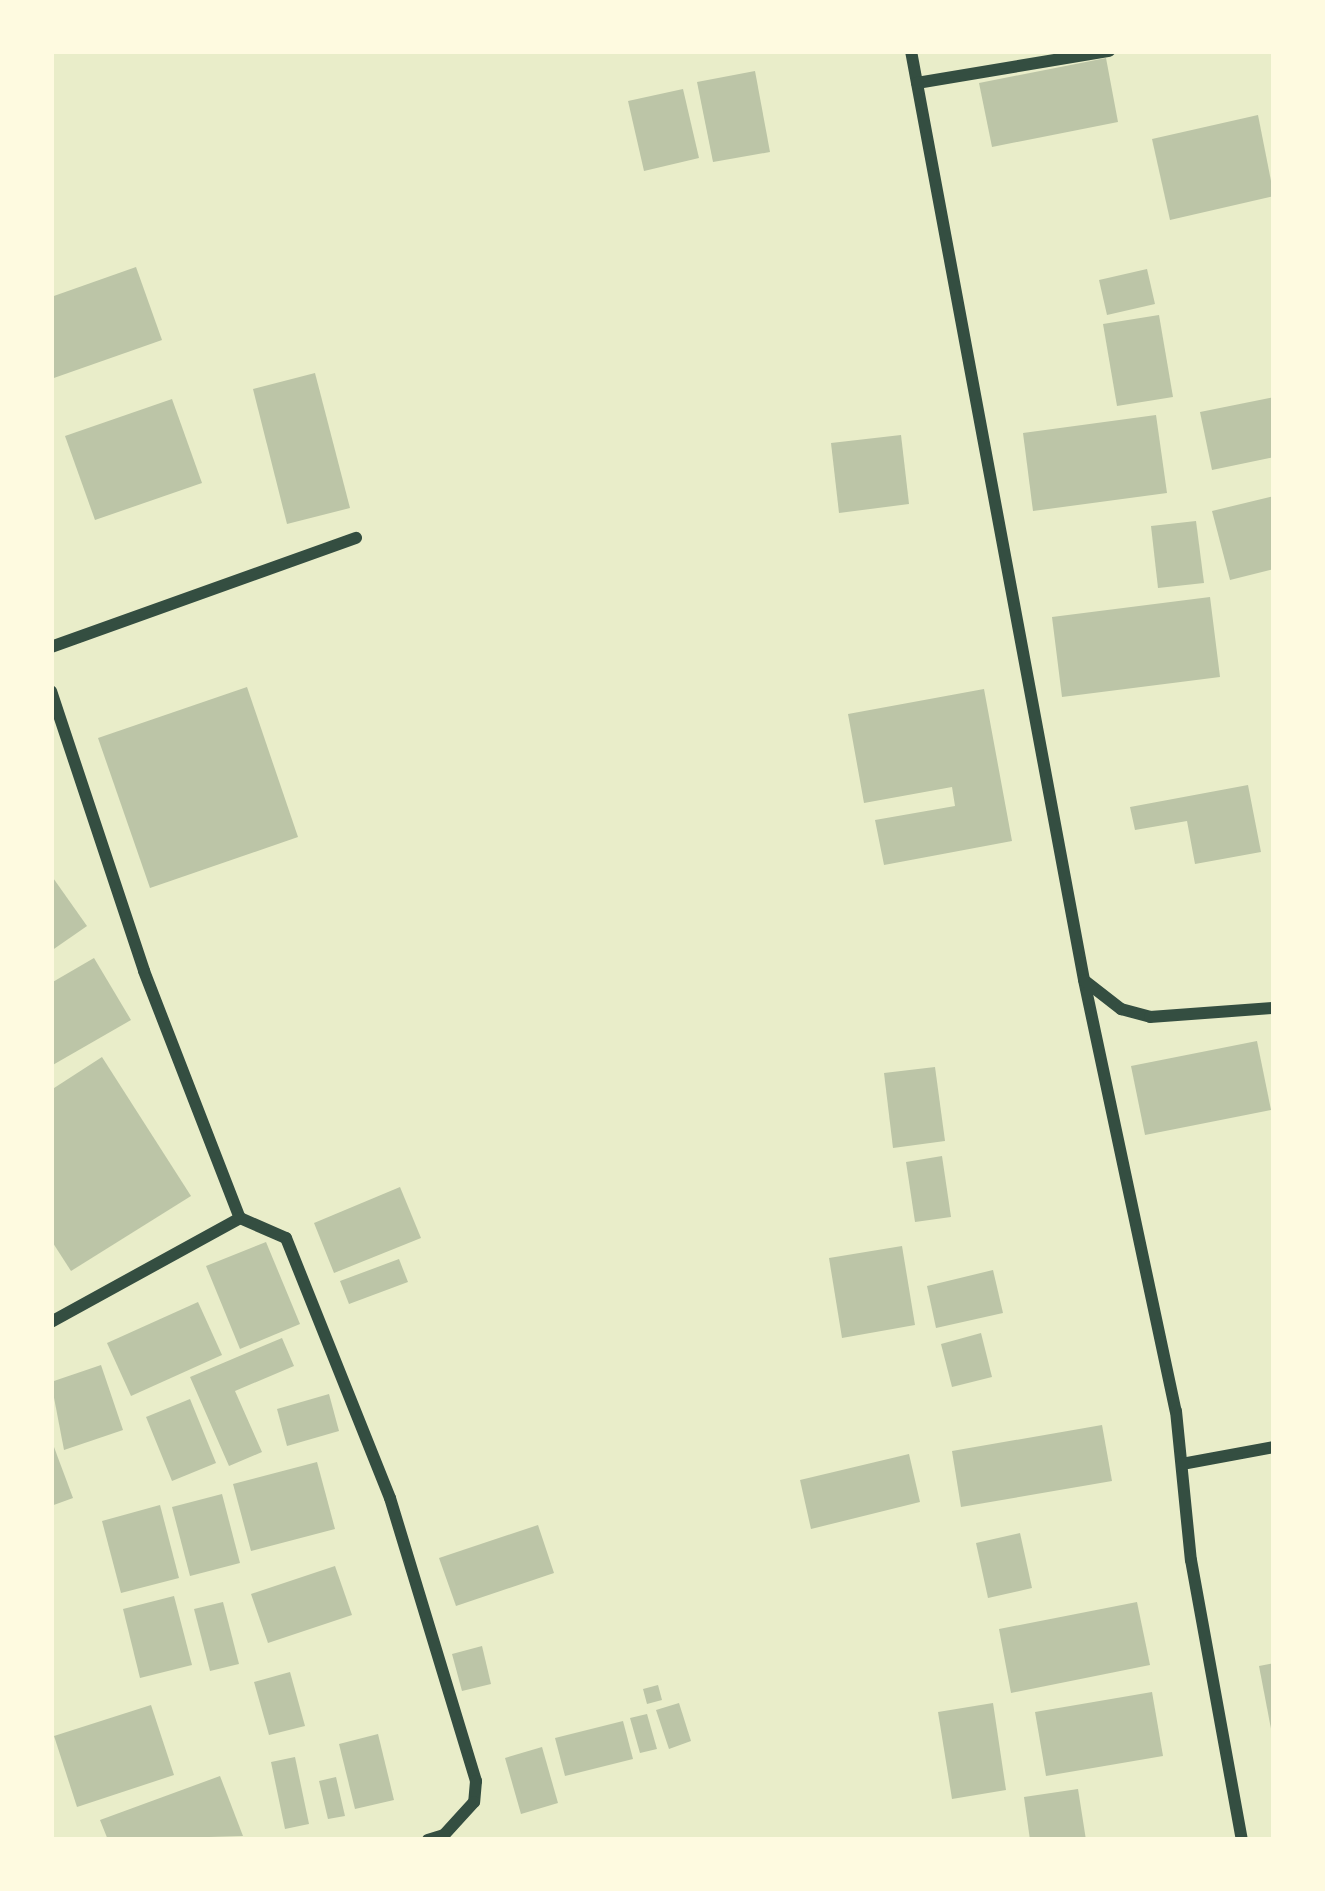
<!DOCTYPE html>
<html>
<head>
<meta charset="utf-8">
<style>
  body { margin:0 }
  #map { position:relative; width:1325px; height:1891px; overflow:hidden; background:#e9edc9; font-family:Overpass,sans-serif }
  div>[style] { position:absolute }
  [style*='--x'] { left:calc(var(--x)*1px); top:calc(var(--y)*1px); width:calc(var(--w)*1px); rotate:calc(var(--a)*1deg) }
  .building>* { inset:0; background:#bcc5a7 }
  .minor>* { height:12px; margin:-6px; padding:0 6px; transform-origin:6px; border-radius:6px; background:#344e41 }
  span { translate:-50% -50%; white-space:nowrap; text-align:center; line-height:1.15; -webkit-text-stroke:9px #fefae0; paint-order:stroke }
  .frame { position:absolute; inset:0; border:54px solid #fefae0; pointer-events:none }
</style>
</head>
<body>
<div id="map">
  <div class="building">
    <i style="clip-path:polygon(1106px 58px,1118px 122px,992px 147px,979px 83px)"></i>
    <i style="clip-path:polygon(755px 71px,770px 152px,713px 162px,697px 82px)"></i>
    <i style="clip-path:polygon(683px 89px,699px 158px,644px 171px,628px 101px)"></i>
    <i style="clip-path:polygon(1258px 115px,1274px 196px,1170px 220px,1152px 139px)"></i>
    <i style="clip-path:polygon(136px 267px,162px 340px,51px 379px,51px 297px)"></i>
    <i style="clip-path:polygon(1147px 269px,1155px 304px,1107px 315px,1099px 280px)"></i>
    <i style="clip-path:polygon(1159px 315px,1173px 397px,1117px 406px,1103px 324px)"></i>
    <i style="clip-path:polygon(315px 373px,350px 508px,287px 524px,253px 389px)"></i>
    <i style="clip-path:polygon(1274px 397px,1274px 457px,1212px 470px,1200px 412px)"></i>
    <i style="clip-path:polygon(172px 399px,202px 483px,95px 520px,65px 436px)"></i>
    <i style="clip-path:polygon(1156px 415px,1167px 493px,1033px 511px,1023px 433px)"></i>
    <i style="clip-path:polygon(901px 435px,909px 504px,839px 513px,831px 443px)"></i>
    <i style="clip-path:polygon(1274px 496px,1274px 569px,1230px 580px,1212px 511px)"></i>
    <i style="clip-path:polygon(1196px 521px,1204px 583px,1158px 588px,1151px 526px)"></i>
    <i style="clip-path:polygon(1210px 597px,1220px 677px,1062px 697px,1052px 617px)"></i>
    <i style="clip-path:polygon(247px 687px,298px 837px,150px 888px,98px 738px)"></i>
    <i style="clip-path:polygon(984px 689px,1012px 841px,884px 865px,875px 820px,955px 806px,952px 787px,864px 803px,848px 714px)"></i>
    <i style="clip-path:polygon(1248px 785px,1261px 852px,1195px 864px,1187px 821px,1135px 830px,1130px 807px)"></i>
    <i style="clip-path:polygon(51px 875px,87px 926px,51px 951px)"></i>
    <i style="clip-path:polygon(94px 958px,131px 1020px,51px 1066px,51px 983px)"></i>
    <i style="clip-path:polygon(1257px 1041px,1271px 1110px,1145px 1135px,1131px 1066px)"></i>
    <i style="clip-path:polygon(102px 1057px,191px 1196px,71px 1271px,51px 1240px,51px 1090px)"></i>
    <i style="clip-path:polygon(935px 1067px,945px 1141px,893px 1148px,884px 1073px)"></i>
    <i style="clip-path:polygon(942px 1156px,951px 1217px,915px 1222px,906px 1162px)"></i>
    <i style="clip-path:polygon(400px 1187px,421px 1238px,334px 1273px,314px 1223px)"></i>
    <i style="clip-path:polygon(266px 1242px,300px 1324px,240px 1349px,206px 1266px)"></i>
    <i style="clip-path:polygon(902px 1246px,915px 1325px,842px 1338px,829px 1258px)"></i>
    <i style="clip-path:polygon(399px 1259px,408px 1282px,349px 1304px,340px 1281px)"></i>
    <i style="clip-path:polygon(993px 1270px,1003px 1313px,936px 1328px,927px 1286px)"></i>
    <i style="clip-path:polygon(198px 1302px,222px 1355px,131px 1396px,107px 1343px)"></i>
    <i style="clip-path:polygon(981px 1333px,992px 1377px,952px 1387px,941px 1344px)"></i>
    <i style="clip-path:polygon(282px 1338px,294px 1366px,235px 1391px,262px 1452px,229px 1466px,190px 1377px)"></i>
    <i style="clip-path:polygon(101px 1365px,123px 1430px,64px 1450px,51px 1382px)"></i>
    <i style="clip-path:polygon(329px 1394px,339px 1431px,287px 1446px,277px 1409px)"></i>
    <i style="clip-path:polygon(190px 1399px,216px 1463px,172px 1481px,146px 1417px)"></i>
    <i style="clip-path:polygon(1102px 1425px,1112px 1481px,961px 1507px,952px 1451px)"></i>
    <i style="clip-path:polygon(51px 1439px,73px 1498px,51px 1506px)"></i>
    <i style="clip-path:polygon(909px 1454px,920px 1502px,811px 1529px,800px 1480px)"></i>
    <i style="clip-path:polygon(317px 1462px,335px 1529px,251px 1551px,233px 1484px)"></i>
    <i style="clip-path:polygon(222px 1494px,240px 1563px,190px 1576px,172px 1507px)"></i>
    <i style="clip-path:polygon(160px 1505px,179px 1578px,121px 1593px,102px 1521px)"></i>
    <i style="clip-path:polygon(538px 1525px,554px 1573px,456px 1606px,439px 1558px)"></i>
    <i style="clip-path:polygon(1020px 1533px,1032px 1588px,988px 1598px,976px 1543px)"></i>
    <i style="clip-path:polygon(335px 1566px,352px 1615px,268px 1643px,251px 1594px)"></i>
    <i style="clip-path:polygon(174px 1596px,192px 1665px,140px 1678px,123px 1609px)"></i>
    <i style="clip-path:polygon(223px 1602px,239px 1664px,210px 1671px,194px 1609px)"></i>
    <i style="clip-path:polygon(1137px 1602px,1150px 1665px,1011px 1693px,999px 1629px)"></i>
    <i style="clip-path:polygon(482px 1646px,491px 1684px,462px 1691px,452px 1654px)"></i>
    <i style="clip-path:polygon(1274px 1663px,1274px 1734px,1272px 1734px,1259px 1666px)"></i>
    <i style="clip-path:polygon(290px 1672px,305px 1726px,269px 1735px,254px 1682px)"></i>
    <i style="clip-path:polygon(658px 1685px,662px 1700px,647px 1704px,643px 1689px)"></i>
    <i style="clip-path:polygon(1152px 1692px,1163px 1756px,1046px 1776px,1035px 1712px)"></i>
    <i style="clip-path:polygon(679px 1703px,691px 1741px,669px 1749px,656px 1710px)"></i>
    <i style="clip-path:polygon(993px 1703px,1006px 1790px,952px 1799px,938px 1712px)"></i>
    <i style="clip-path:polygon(151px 1705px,174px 1775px,77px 1807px,54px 1736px)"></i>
    <i style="clip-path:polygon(647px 1714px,657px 1749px,640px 1753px,630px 1718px)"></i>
    <i style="clip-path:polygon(623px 1721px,633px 1759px,565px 1776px,555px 1738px)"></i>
    <i style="clip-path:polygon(378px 1734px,394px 1800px,355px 1809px,339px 1744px)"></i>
    <i style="clip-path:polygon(542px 1747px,558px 1803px,521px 1814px,505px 1758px)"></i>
    <i style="clip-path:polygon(295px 1757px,309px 1824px,285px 1829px,271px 1762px)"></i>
    <i style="clip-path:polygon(220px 1776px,243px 1836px,108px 1840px,100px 1820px)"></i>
    <i style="clip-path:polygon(336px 1777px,345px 1816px,328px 1819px,319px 1781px)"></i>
    <i style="clip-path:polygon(1078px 1789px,1086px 1840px,1030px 1840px,1024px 1797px)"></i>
  </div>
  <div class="minor">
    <i style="--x:911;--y:51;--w:945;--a:79.45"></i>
    <i style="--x:1084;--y:980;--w:441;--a:78"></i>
    <i style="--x:1176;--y:1411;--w:150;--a:84.3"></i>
    <i style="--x:1191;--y:1560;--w:285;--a:79.7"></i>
    <i style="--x:917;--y:83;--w:195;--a:-9.5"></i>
    <i style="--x:51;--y:647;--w:324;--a:-19.7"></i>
    <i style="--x:51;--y:691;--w:295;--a:71.6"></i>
    <i style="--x:144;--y:971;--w:265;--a:68.8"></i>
    <i style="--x:1085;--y:981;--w:46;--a:37.9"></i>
    <i style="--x:1121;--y:1009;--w:30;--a:15"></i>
    <i style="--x:1150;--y:1017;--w:124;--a:-4.2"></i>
    <i style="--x:51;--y:1322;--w:216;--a:-28.8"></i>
    <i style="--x:240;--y:1218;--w:50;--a:23.5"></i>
    <i style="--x:286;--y:1238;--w:280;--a:68.2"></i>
    <i style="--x:390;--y:1498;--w:296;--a:73.1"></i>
    <i style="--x:476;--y:1781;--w:21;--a:95"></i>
    <i style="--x:474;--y:1802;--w:45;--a:132.3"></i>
    <i style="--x:444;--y:1835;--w:17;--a:163"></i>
    <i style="--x:1182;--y:1464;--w:94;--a:-10.5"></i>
  </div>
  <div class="frame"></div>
</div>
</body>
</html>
